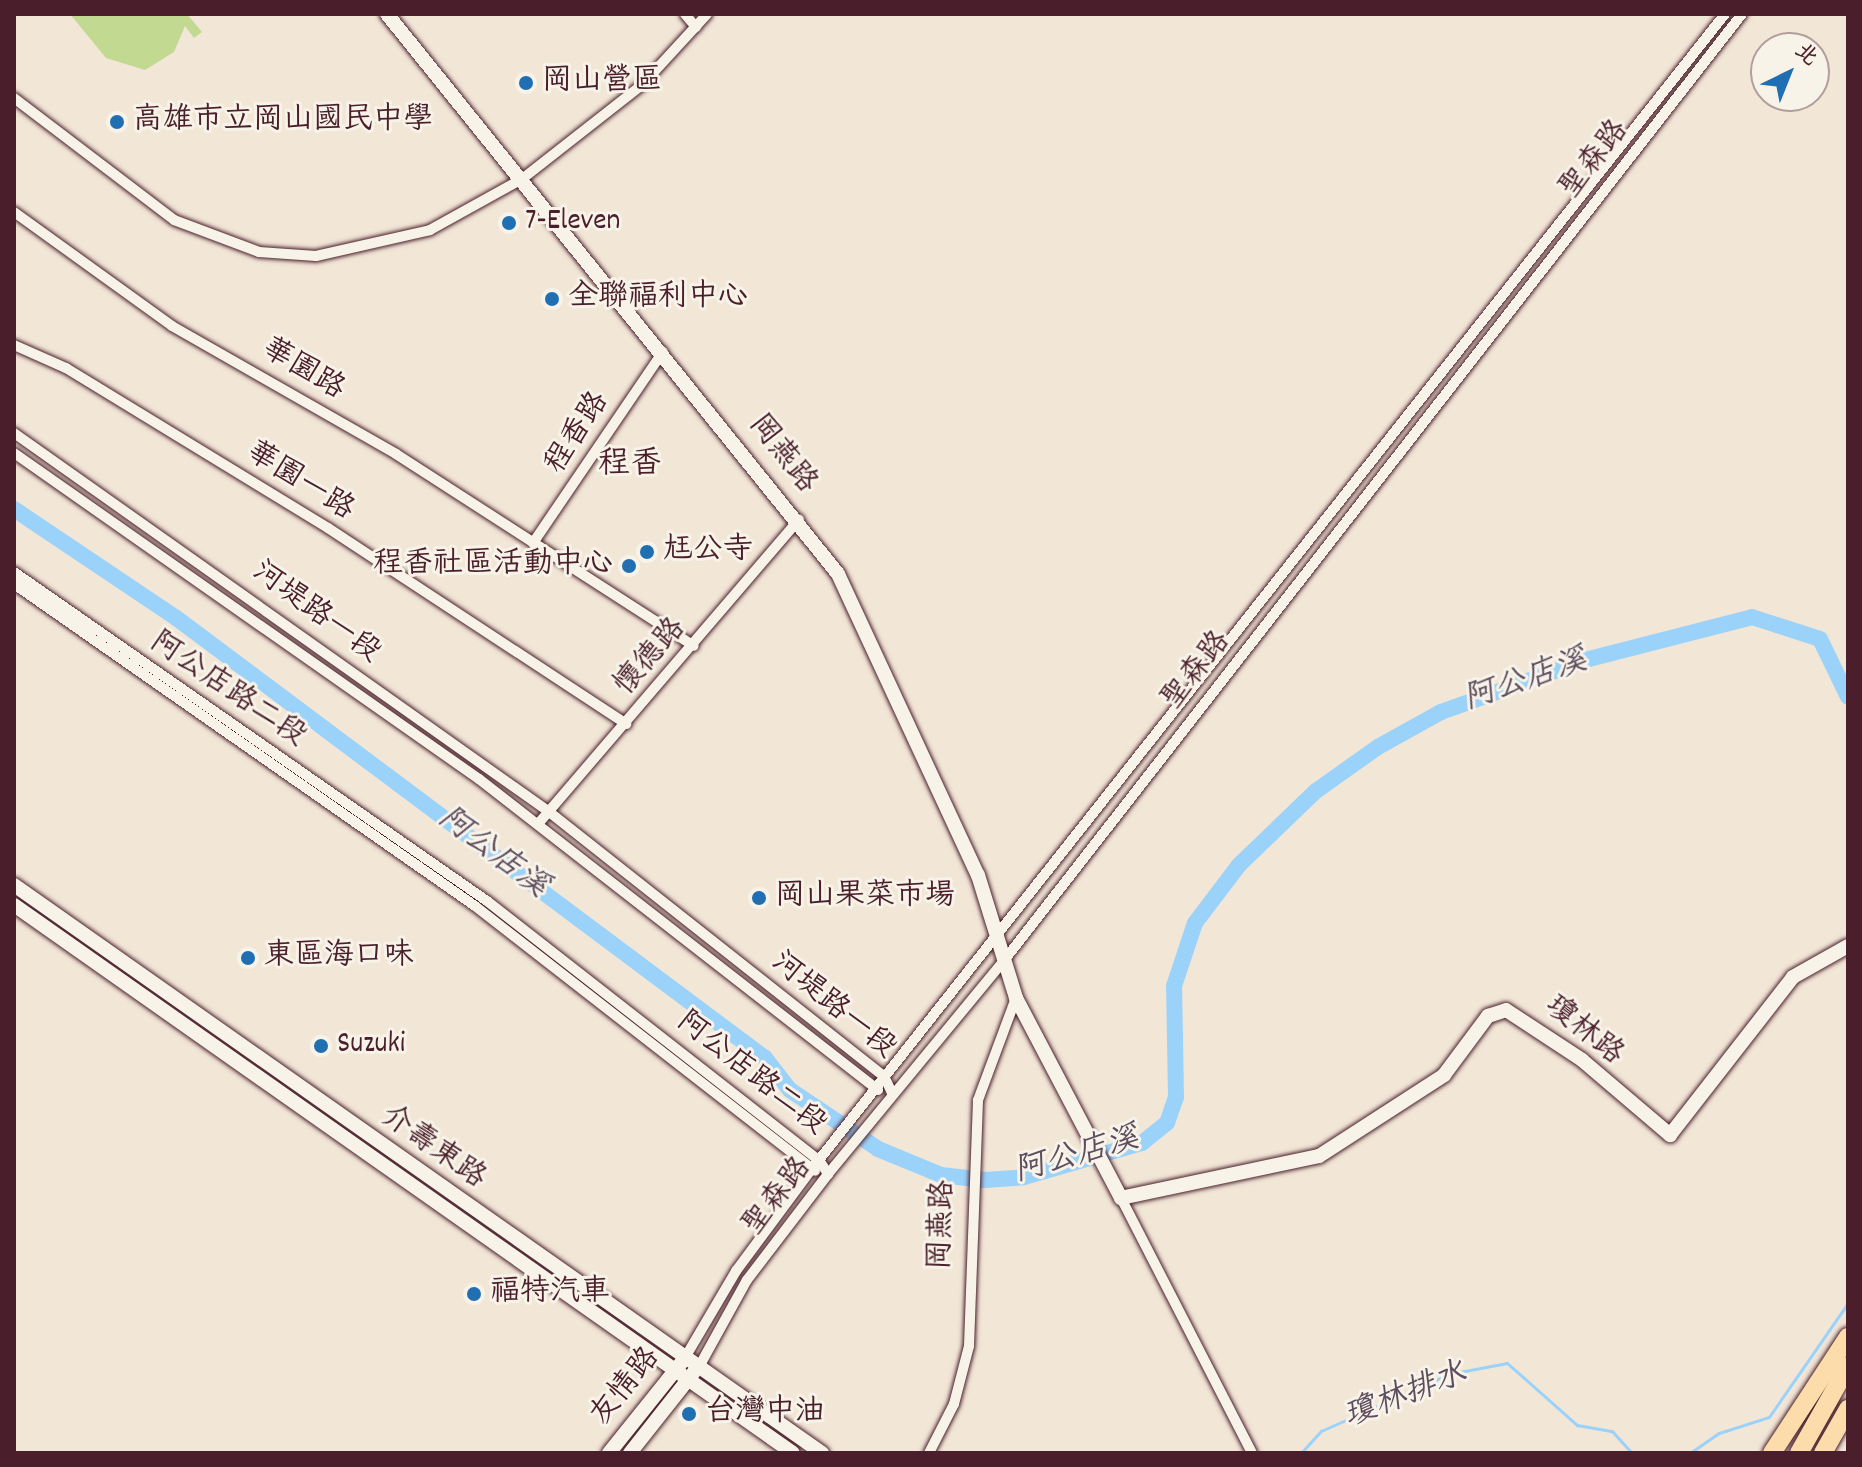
<!DOCTYPE html>
<html>
<head>
<meta charset="utf-8">
<style>
  body { margin:0 }
  #map { position:relative; width:1862px; height:1467px; overflow:hidden; background:#f2e6d7; font-family:Dekko,"LXGW WenKai TC",sans-serif }
  div>[style] { position:absolute }
  [style*='--x'] { left:calc(var(--x)*1px); top:calc(var(--y)*1px); width:calc(var(--w)*1px); rotate:calc(var(--a)*1deg) }
  .green>* { inset:0; background:#c1d990 }
  .stream>* { height:3px; margin:-1.5px; padding:0 1.5px; transform-origin:1.5px; border-radius:1.5px; background:#9bd2fa }
  .river>* { height:16px; margin:-8px; padding:0 8px; transform-origin:8px; border-radius:8px; background:#9bd2fa }
  .roads { filter:drop-shadow(0 0 2px #4a1f2b) drop-shadow(0 0 2px #4a1f2b) }
  .street>* { height:10px; margin:-5px; padding:0 5px; transform-origin:5px; border-radius:5px; background:#f7f3e8 }
  .secondary>* { height:14px; margin:-7px; padding:0 7px; transform-origin:7px; border-radius:7px; background:#f7f3e8 }
  .highway>* { height:18px; margin:-9px; padding:0 9px; transform-origin:9px; border-radius:9px; background:#fddcac }
  .dots>* { width:22px; height:22px; translate:-50% -50%; box-sizing:border-box; border:4px solid #f7f3e8; border-radius:50% }
  span { translate:-50% -50%; white-space:nowrap; text-align:center; line-height:1.15; -webkit-text-stroke:6px #f7f3e8; paint-order:stroke }
  .poi-label { font-size:30px; color:#4a1f2b }
  .left { translate:0 -50%; text-align:left }
  .right { translate:-100% -50%; text-align:right }
  .street-label { font-size:30px; color:#4a1f2b }
  .neighbourhood-label { font-size:32px; color:#4a1f2b }
  .water-label { font-size:32px; color:#5e4c5f; font-style:italic }
  .frame { position:absolute; inset:0; border:16px solid #4a1f2b; pointer-events:none }
  .north { position:absolute; left:1750px; top:32px; width:80px; height:80px; box-sizing:border-box; background:#f7f3e8; border:2px solid #b29e9c; border-radius:50%; rotate:43deg; font-size:22px; font-weight:700; line-height:32px; text-align:center; color:#4a1f2b }
  .north::after { content:''; display:block; margin:auto; width:28px; height:36px; background:#1f6fb2; clip-path:polygon(50% 0,100% 100%,50% 72%,0 100%) }
</style>
</head>
<body>
<div id="map">
  <div class="green">
    <i style="clip-path:polygon(70px 14px,187px 14px,202px 32px,194px 38px,185px 26px,174px 52px,145px 70px,106px 58px)"></i>
  </div>
  <div class="stream">
    <i style="--x:1301;--y:1453;--w:30;--a:-48"></i>
    <i style="--x:1321;--y:1431;--w:140;--a:-24"></i>
    <i style="--x:1449;--y:1374;--w:59;--a:-10.7"></i>
    <i style="--x:1507;--y:1363;--w:94;--a:41.5"></i>
    <i style="--x:1577;--y:1425;--w:36;--a:10"></i>
    <i style="--x:1612;--y:1431;--w:30;--a:48"></i>
    <i style="--x:1690;--y:1453;--w:35;--a:-35"></i>
    <i style="--x:1719;--y:1433;--w:52;--a:-17.7"></i>
    <i style="--x:1769;--y:1417;--w:139;--a:-55.3"></i>
  </div>
  <div class="river">
    <i style="--x:14;--y:509;--w:194;--a:33.9"></i>
    <i style="--x:175;--y:617;--w:737;--a:36.78"></i>
    <i style="--x:765;--y:1058;--w:41;--a:52"></i>
    <i style="--x:790;--y:1090;--w:106;--a:33.8"></i>
    <i style="--x:878;--y:1149;--w:68;--a:22.4"></i>
    <i style="--x:941;--y:1175;--w:44;--a:6.5"></i>
    <i style="--x:985;--y:1180;--w:39;--a:-4"></i>
    <i style="--x:1024;--y:1177;--w:123;--a:-16.1"></i>
    <i style="--x:1142;--y:1143;--w:32;--a:-39"></i>
    <i style="--x:1167;--y:1123;--w:28;--a:-71"></i>
    <i style="--x:1176;--y:1097;--w:111;--a:-91"></i>
    <i style="--x:1174;--y:986;--w:66;--a:-71.6"></i>
    <i style="--x:1195;--y:923;--w:73;--a:-52.8"></i>
    <i style="--x:1239;--y:865;--w:107;--a:-43.9"></i>
    <i style="--x:1316;--y:791;--w:76;--a:-35.4"></i>
    <i style="--x:1378;--y:747;--w:72;--a:-29.1"></i>
    <i style="--x:1441;--y:712;--w:157;--a:-19.7"></i>
    <i style="--x:1589;--y:659;--w:168;--a:-14.4"></i>
    <i style="--x:1752;--y:617;--w:71;--a:17.9"></i>
    <i style="--x:1820;--y:639;--w:64;--a:64.2"></i>
  </div>
  <div class="roads">
    <div class="street">
      <i style="--x:685;--y:14;--w:17;--a:50"></i>
      <i style="--x:14;--y:98;--w:201;--a:37.3"></i>
      <i style="--x:174;--y:220;--w:91;--a:20.6"></i>
      <i style="--x:259;--y:252;--w:57;--a:4"></i>
      <i style="--x:316;--y:256;--w:117;--a:-12.8"></i>
      <i style="--x:430;--y:230;--w:105;--a:-29"></i>
      <i style="--x:522;--y:179;--w:152;--a:-38.1"></i>
      <i style="--x:642;--y:85;--w:96;--a:-47.5"></i>
      <i style="--x:14;--y:212;--w:195;--a:35.8"></i>
      <i style="--x:172;--y:326;--w:258;--a:29.7"></i>
      <i style="--x:396;--y:454;--w:354;--a:32.8"></i>
      <i style="--x:14;--y:345;--w:57;--a:23.9"></i>
      <i style="--x:66;--y:368;--w:307;--a:31.4"></i>
      <i style="--x:328;--y:528;--w:357;--a:33.3"></i>
      <i style="--x:14;--y:433;--w:654;--a:35.29"></i>
      <i style="--x:548;--y:811;--w:428;--a:38.3"></i>
      <i style="--x:884;--y:1076;--w:19;--a:65"></i>
      <i style="--x:14;--y:453;--w:568;--a:35.03"></i>
      <i style="--x:479;--y:779;--w:506;--a:37.93"></i>
      <i style="--x:533;--y:543;--w:231;--a:-55.8"></i>
      <i style="--x:14;--y:572;--w:576;--a:34.82"></i>
      <i style="--x:487;--y:901;--w:421;--a:38"></i>
      <i style="--x:819;--y:1160;--w:17;--a:57"></i>
      <i style="--x:14;--y:584;--w:562;--a:34.93"></i>
      <i style="--x:475;--y:906;--w:431;--a:37.9"></i>
      <i style="--x:538;--y:824;--w:401;--a:-49.4"></i>
      <i style="--x:1121;--y:1198;--w:287;--a:62.8"></i>
      <i style="--x:686;--y:1356;--w:99;--a:-59.5"></i>
      <i style="--x:736;--y:1271;--w:126;--a:-53.4"></i>
      <i style="--x:811;--y:1170;--w:1474;--a:-51.67"></i>
      <i style="--x:700;--y:1365;--w:97;--a:-61.1"></i>
      <i style="--x:747;--y:1280;--w:133;--a:-52.6"></i>
      <i style="--x:828;--y:1174;--w:280;--a:-50.5"></i>
      <i style="--x:1006;--y:958;--w:1197;--a:-52.06"></i>
      <i style="--x:929;--y:1453;--w:55;--a:-63"></i>
      <i style="--x:954;--y:1404;--w:60;--a:-75.5"></i>
      <i style="--x:969;--y:1346;--w:246;--a:-87.9"></i>
      <i style="--x:978;--y:1100;--w:109;--a:-69.6"></i>
    </div>
    <div class="secondary">
      <i style="--x:387;--y:14;--w:719;--a:51.15"></i>
      <i style="--x:838;--y:574;--w:332;--a:65.1"></i>
      <i style="--x:978;--y:875;--w:129;--a:72.8"></i>
      <i style="--x:1016;--y:998;--w:226;--a:62.3"></i>
      <i style="--x:1121;--y:1198;--w:202;--a:-12"></i>
      <i style="--x:1319;--y:1156;--w:149;--a:-32.9"></i>
      <i style="--x:1444;--y:1075;--w:74;--a:-53.3"></i>
      <i style="--x:1488;--y:1016;--w:19;--a:-18"></i>
      <i style="--x:1506;--y:1010;--w:91;--a:33.3"></i>
      <i style="--x:1582;--y:1060;--w:116;--a:40.4"></i>
      <i style="--x:1670;--y:1135;--w:200;--a:-52.1"></i>
      <i style="--x:1793;--y:977;--w:63;--a:-29.4"></i>
      <i style="--x:14;--y:885;--w:988;--a:35.11"></i>
      <i style="--x:14;--y:905;--w:952;--a:35.13"></i>
      <i style="--x:609;--y:1453;--w:115;--a:-51.3"></i>
      <i style="--x:630;--y:1453;--w:103;--a:-51.7"></i>
    </div>
    <div class="highway">
      <i style="--x:1772;--y:1453;--w:139;--a:-56.8"></i>
      <i style="--x:1799;--y:1453;--w:100;--a:-60.6"></i>
      <i style="--x:1823;--y:1453;--w:51;--a:-60.4"></i>
    </div>
  </div>
  <div class="dots">
    <i style="left:526px;top:83px;background:#1f6fb2"></i>
    <i style="left:117px;top:122px;background:#1f6fb2"></i>
    <i style="left:509px;top:223px;background:#1f6fb2"></i>
    <i style="left:552px;top:299px;background:#1f6fb2"></i>
    <i style="left:647px;top:552px;background:#1f6fb2"></i>
    <i style="left:629px;top:566px;background:#1f6fb2"></i>
    <i style="left:759px;top:898px;background:#1f6fb2"></i>
    <i style="left:248px;top:958px;background:#1f6fb2"></i>
    <i style="left:321px;top:1046px;background:#1f6fb2"></i>
    <i style="left:474px;top:1294px;background:#1f6fb2"></i>
    <i style="left:689px;top:1414px;background:#1f6fb2"></i>
  </div>
  <div class="poi-label">
    <span class="left" style="left:542px;top:83px">岡山營區</span>
    <span class="left" style="left:133px;top:122px">高雄市立岡山國民中學</span>
    <span class="left" style="left:525px;top:223px">7-Eleven</span>
    <span class="left" style="left:568px;top:299px">全聯福利中心</span>
    <span class="left" style="left:663px;top:552px">尪公寺</span>
    <span class="right" style="left:613px;top:566px">程香社區活動中心</span>
    <span class="left" style="left:775px;top:898px">岡山果菜市場</span>
    <span class="left" style="left:264px;top:958px">東區海口味</span>
    <span class="left" style="left:337px;top:1046px">Suzuki</span>
    <span class="left" style="left:490px;top:1294px">福特汽車</span>
    <span class="left" style="left:705px;top:1414px">台灣中油</span>
  </div>
  <div class="street-label">
    <span style="left:1596px;top:161px;rotate:-52deg">聖森路</span>
    <span style="left:302px;top:371px;rotate:31deg">華園路</span>
    <span style="left:579px;top:434px;rotate:-57deg">程香路</span>
    <span style="left:781px;top:455px;rotate:52deg">岡燕路</span>
    <span style="left:299px;top:483px;rotate:32deg">華園一路</span>
    <span style="left:315px;top:614px;rotate:36deg">河堤路一段</span>
    <span style="left:652px;top:658px;rotate:-49deg">懷德路</span>
    <span style="left:1198px;top:672px;rotate:-52deg">聖森路</span>
    <span style="left:227px;top:691px;rotate:34deg">阿公店路二段</span>
    <span style="left:832px;top:1007px;rotate:39deg">河堤路一段</span>
    <span style="left:1583px;top:1032px;rotate:39deg">瓊林路</span>
    <span style="left:750px;top:1075px;rotate:38deg">阿公店路二段</span>
    <span style="left:432px;top:1149px;rotate:35deg">介壽東路</span>
    <span style="left:779px;top:1198px;rotate:-52deg">聖森路</span>
    <span style="left:944px;top:1225px;rotate:-88deg">岡燕路</span>
    <span style="left:627px;top:1388px;rotate:-51deg">友情路</span>
  </div>
  <div class="neighbourhood-label">
    <span style="left:630px;top:466px">程香</span>
  </div>
  <div class="water-label">
    <span style="left:1526px;top:682px;rotate:-19deg">阿公店溪</span>
    <span style="left:492px;top:854px;rotate:37deg">阿公店溪</span>
    <span style="left:1077px;top:1157px;rotate:-16deg">阿公店溪</span>
    <span style="left:1406px;top:1397px;rotate:-21deg">瓊林排水</span>
  </div>
  <div class="frame"></div>
  <div class="north">北</div>
</div>
</body>
</html>
